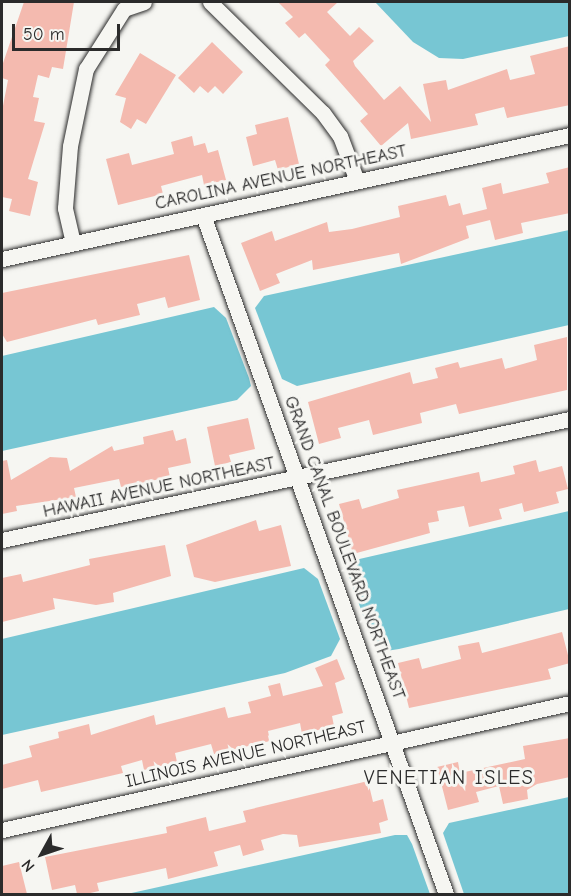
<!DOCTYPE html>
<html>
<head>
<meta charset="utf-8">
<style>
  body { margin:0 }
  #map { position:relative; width:571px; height:896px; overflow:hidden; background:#f6f6f2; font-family:"Comic Neue",sans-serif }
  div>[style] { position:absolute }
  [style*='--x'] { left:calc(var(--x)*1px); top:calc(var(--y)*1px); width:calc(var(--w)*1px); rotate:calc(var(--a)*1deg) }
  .water>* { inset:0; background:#77c6d3 }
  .building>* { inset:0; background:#f4baaf }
  .roads { filter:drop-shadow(0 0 2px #2b2b2b) drop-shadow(0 0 2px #2b2b2b) }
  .street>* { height:15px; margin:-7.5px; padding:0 7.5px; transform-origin:7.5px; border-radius:7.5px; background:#f6f6f2 }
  span { translate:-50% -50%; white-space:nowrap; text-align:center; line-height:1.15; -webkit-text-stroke:6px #f6f6f2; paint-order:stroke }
  .street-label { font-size:18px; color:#2b2b2b }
  .neighbourhood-label { font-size:20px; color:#2b2b2b; letter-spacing:1.5px }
  .frame { position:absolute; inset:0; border:3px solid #2b2b2b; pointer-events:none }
  .north { position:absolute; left:12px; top:824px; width:60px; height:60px; -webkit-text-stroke:4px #f6f6f2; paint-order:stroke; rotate:230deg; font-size:16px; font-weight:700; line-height:24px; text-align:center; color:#2b2b2b }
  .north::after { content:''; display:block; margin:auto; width:21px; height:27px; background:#2b2b2b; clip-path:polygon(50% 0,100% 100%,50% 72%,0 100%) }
  .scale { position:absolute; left:12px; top:24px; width:108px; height:27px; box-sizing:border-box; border:3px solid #2b2b2b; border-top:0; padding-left:8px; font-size:18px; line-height:21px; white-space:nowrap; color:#2b2b2b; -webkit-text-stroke:4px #f6f6f2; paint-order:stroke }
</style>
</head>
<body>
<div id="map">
  <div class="water">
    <i style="clip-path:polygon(375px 2px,569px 2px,569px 36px,463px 59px,439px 58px,413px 42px)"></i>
    <i style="clip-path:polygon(569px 230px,569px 325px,297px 386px,282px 379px,255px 308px,264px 296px)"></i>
    <i style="clip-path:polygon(214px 307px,226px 318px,249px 378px,251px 386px,237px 400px,2px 451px,2px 356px)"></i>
    <i style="clip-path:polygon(569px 511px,569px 609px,399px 649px,386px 651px,370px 635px,349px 576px,355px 560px)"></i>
    <i style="clip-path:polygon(304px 568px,318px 579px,340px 639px,331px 656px,285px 673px,2px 735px,2px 639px)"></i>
    <i style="clip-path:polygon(569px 797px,569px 894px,464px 894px,443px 833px,449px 823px)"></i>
    <i style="clip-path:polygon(395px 835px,407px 835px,412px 844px,430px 894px,127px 894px)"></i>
  </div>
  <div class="building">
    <i style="clip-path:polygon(24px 2px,74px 2px,63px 69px,52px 67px,49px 78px,38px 75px,33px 97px,39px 98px,34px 121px,45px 123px,28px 179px,38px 182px,30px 216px,9px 211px,12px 199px,2px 197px,2px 111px,8px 80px,2px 78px,2px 66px)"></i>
    <i style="clip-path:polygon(278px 2px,338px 2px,327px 12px,350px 36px,359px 27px,374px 41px,353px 61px,355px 66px,384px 100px,400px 86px,431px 122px,423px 84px,446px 80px,448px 90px,507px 69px,510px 80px,535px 74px,530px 56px,570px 46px,570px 105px,507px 118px,504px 107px,475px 114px,478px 125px,411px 139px,408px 123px,381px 146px,360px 121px,368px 114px,325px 65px,330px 60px,305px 33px,299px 38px,285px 23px,293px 17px)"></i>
    <i style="clip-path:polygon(212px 42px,243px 72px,223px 94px,215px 86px,208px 93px,200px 86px,194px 93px,178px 78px)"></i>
    <i style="clip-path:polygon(140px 53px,176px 75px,146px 124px,137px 119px,131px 129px,120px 122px,126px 98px,115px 95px)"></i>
    <i style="clip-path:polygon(288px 117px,299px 164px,278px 170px,275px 160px,253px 166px,246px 137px,257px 134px,255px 125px)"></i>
    <i style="clip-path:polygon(192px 136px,194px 146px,205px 143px,208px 153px,218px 150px,226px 180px,204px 185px,202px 175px,161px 186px,163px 194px,118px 205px,106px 159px,129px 153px,132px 165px,174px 154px,171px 142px)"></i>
    <i style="clip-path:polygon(570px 167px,570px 213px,521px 223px,523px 233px,495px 240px,490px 220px,466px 226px,469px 238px,401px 264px,399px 253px,313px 270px,312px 260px,276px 274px,280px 283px,260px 291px,241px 243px,272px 231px,275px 241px,327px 222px,329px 232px,352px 229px,400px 217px,398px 206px,446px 195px,449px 206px,460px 203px,463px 215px,487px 209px,482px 188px,501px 183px,503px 194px,549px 183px,546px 173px)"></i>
    <i style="clip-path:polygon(189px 255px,200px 300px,168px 308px,165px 297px,137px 304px,140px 315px,98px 325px,96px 319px,7px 342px,2px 334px,2px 293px)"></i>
    <i style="clip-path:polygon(567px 337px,567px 390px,459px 414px,456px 404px,420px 413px,422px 423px,373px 435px,369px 420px,338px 428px,341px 438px,319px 444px,308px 402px,410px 372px,413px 384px,438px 378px,435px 368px,458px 362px,460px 368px,502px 358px,505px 369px,537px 360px,534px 345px)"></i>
    <i style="clip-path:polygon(248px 418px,255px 449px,229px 455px,231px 462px,215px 466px,207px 427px)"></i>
    <i style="clip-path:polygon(173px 430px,176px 441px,186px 438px,191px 463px,168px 468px,170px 477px,121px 487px,119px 479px,74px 488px,76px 497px,16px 506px,17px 511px,2px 514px,2px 461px,7px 460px,11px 480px,50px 457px,67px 458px,70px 471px,112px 446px,114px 451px,144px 444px,143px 437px)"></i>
    <i style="clip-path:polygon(536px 460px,539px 472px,562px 466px,568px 489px,556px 492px,559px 503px,524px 512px,522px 503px,499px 509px,502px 519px,469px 527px,464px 506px,437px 511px,439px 521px,428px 523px,430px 533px,353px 554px,339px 504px,359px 499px,362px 509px,399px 498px,397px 490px,479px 472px,481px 482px,515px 474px,513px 466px)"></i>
    <i style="clip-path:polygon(256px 520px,259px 531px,281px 525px,291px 566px,215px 582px,194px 577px,186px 545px)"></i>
    <i style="clip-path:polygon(165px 545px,171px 576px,113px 593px,114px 602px,96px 605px,53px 598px,55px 609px,2px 622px,2px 578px,21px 574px,23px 582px,90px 565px,89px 559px)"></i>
    <i style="clip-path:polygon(562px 632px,570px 663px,548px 669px,551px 679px,409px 708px,398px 663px,419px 658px,422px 669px,461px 659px,458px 646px,479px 642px,482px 653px)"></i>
    <i style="clip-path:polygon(337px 659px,345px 679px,335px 683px,343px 713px,332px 716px,334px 726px,302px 734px,300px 723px,268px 731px,270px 741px,214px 754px,211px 744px,175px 753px,177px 762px,144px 770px,142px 760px,121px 766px,123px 773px,41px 792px,38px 780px,2px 789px,2px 765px,32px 757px,29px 746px,59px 738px,58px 732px,89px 724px,91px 735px,154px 715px,156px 725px,225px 707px,228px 718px,251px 713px,248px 702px,271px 696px,268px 686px,280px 683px,283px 696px,323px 686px,315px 668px)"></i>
    <i style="clip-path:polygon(570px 738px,570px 777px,537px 784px,527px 790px,528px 799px,503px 804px,499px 786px,476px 792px,479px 802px,448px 810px,437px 767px,458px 762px,460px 773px,525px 759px,523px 746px)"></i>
    <i style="clip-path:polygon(368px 781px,373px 802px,383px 799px,388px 820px,379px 823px,381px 833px,299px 847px,297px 835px,283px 834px,261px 840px,264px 850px,243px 856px,240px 845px,214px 852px,218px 866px,168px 879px,166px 868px,97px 883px,99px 891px,86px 894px,77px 894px,75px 885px,52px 890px,45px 857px,167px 833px,166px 827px,206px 817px,209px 831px,246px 822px,243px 811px)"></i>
    <i style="clip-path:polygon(19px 862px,27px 894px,2px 894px,2px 866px)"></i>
  </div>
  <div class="roads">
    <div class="street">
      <i style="--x:210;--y:2;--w:158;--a:44.5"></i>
      <i style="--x:323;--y:113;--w:29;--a:54"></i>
      <i style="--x:340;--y:136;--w:48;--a:69.3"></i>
      <i style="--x:203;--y:215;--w:721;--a:70.31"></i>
      <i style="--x:73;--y:243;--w:36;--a:-103"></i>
      <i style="--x:65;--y:208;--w:62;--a:-85.4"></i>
      <i style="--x:70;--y:146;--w:79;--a:-78.3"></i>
      <i style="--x:86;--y:69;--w:71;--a:-57.7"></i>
      <i style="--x:124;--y:9;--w:21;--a:-19"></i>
      <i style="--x:2;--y:259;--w:581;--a:-12.32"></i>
      <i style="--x:2;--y:540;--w:581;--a:-12.03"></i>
      <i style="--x:2;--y:830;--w:582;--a:-12.6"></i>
    </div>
  </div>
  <div class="street-label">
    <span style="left:281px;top:178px;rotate:-12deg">CAROLINA AVENUE NORTHEAST</span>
    <span style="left:159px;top:488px;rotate:-12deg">HAWAII AVENUE NORTHEAST</span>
    <span style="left:344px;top:548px;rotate:70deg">GRAND CANAL BOULEVARD NORTHEAST</span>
    <span style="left:246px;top:755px;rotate:-13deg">ILLINOIS AVENUE NORTHEAST</span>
  </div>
  <div class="neighbourhood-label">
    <span style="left:449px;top:777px">VENETIAN ISLES</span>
  </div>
  <div class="frame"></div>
  <div class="north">N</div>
  <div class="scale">50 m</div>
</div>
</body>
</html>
